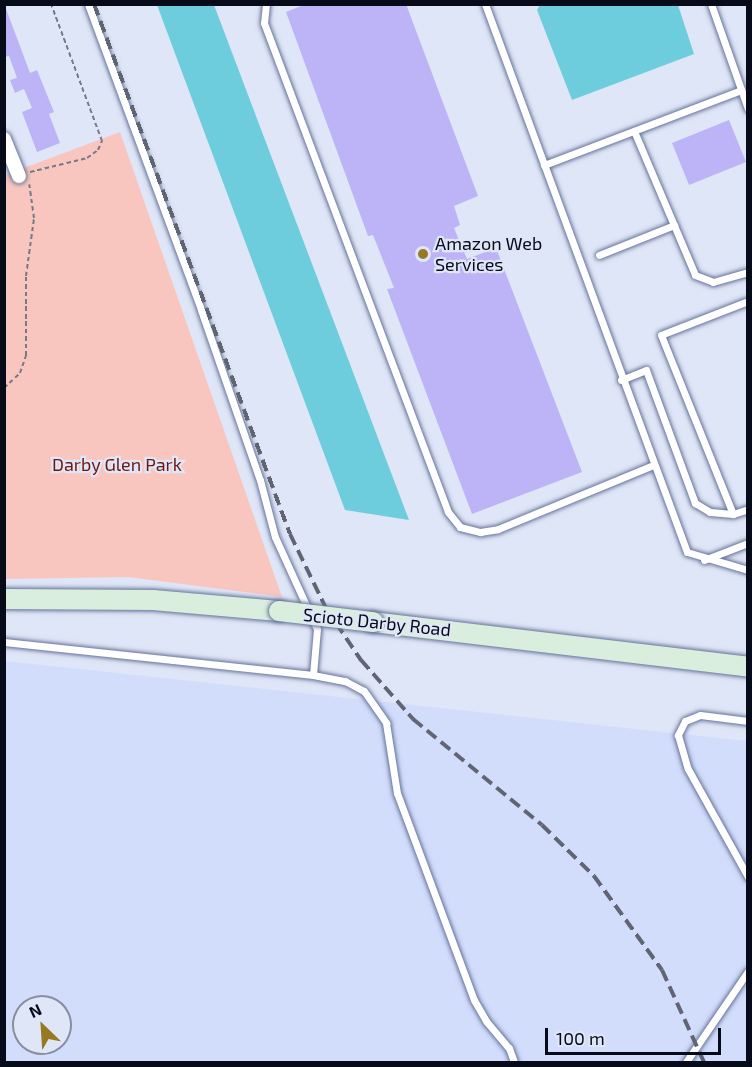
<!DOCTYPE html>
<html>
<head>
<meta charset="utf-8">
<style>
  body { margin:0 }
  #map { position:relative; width:752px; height:1067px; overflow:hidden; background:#dfe6f7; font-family:"Exo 2",sans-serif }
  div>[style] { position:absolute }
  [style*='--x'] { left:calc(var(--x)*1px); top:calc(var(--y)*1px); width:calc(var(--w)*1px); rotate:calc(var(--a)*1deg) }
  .built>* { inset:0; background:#d2ddfc }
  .green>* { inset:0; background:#f8c6be }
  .water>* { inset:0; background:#6dcddd }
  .building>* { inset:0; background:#bcb4f6 }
  .path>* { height:2px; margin-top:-1px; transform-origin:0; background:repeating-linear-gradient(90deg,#757a8a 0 4.5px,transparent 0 7.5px) }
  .roads { filter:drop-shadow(0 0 2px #66739a) drop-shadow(0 0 2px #66739a) }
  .service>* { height:7px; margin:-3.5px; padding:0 3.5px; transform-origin:3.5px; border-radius:3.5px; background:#fff }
  .minor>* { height:14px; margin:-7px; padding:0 7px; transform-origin:7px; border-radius:7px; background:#fff }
  .secondary>* { height:20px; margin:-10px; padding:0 10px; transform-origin:10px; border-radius:10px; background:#daeede }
  .rail>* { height:4px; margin-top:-2px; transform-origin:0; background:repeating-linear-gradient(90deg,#606574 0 12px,transparent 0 18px) }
  .bridges { filter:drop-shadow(0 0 2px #66739a) drop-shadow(0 0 2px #66739a) }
  .secondary-bridge>* { height:20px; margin:-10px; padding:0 10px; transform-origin:10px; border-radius:10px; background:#daeede }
  .dots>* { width:16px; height:16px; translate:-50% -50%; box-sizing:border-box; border:3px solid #dfe6f7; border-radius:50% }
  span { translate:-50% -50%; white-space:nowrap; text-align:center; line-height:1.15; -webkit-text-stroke:4.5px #dfe6f7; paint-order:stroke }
  .poi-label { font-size:18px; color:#070b19 }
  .left { translate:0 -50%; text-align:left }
  .park-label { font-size:18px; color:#6f160e }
  .street-label { font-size:18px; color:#070b19 }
  .frame { position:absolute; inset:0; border:6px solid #070b19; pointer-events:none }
  .north { position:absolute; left:12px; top:995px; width:60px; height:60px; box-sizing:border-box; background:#dfe6f7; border:2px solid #898e9e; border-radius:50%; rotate:335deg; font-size:16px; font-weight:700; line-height:24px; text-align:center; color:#070b19 }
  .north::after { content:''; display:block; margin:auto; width:21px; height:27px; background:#967921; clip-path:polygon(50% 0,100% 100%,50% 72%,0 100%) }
  .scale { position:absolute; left:545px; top:1028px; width:176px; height:27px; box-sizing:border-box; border:3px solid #070b19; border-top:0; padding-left:8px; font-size:18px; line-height:21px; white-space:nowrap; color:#070b19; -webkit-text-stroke:4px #dfe6f7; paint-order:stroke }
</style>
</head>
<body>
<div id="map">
  <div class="built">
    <i style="clip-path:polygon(evenodd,5px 661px,747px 741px,747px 1062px,5px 1062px,5px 661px,24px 1007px,60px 1007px,60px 1043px,24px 1043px,24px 1007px)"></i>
  </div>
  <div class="green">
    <i style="clip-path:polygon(120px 132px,282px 597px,128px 577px,5px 579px,5px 175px)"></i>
  </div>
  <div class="water">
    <i style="clip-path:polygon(157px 5px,214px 5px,409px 520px,345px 510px)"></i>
    <i style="clip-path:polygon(540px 5px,678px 5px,694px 54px,572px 100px,537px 10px)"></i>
  </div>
  <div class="building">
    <i style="clip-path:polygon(306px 4px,406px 4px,478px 196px,454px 206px,460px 225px,454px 228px,467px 259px,496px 248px,582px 472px,472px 514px,387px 289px,394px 288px,373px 235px,368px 236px,286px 12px)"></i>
    <i style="clip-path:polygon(5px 6px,30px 73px,37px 70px,54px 112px,49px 114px,60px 143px,37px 152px,22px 112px,32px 108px,24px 89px,15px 93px,10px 80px,17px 78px,9px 56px,4px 57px)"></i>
    <i style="clip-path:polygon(729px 120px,746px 162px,689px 185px,672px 143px)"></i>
  </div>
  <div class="path">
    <i style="--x:30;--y:172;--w:59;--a:-13.8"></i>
    <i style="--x:87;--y:158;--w:14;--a:-36"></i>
    <i style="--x:98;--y:150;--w:10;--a:-66"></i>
    <i style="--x:102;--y:141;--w:146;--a:-110.4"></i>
    <i style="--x:4;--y:388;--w:22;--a:-43"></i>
    <i style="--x:20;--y:373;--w:18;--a:-71"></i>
    <i style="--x:26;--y:356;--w:80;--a:-90"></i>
    <i style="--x:26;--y:276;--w:59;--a:-82.1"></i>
    <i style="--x:34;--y:218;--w:34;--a:-98"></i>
  </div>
  <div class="roads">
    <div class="service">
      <i style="--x:88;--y:4;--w:326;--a:69.7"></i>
      <i style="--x:201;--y:310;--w:180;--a:70.9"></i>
      <i style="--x:260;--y:480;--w:59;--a:75.3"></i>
      <i style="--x:275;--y:537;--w:101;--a:65.5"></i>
      <i style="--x:317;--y:629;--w:46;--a:95"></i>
      <i style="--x:266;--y:4;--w:19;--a:96"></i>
      <i style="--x:264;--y:23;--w:522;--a:69.38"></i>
      <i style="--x:448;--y:512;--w:19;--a:51"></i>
      <i style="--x:460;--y:527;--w:21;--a:14"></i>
      <i style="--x:480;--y:532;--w:18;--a:-9"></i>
      <i style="--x:498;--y:529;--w:168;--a:-22.4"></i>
      <i style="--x:485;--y:4;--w:584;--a:69.77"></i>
      <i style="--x:687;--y:552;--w:64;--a:16.4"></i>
      <i style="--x:711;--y:4;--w:111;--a:70.6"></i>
      <i style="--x:634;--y:131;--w:156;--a:67"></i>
      <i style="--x:695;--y:275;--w:19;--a:21"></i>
      <i style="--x:713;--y:282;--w:36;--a:-16"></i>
      <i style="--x:544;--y:165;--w:211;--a:-20.8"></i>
      <i style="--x:599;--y:255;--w:81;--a:-21.8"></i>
      <i style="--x:748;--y:301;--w:93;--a:158.7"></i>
      <i style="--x:661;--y:335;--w:193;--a:68.1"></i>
      <i style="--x:733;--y:514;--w:16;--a:-18"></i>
      <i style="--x:621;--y:380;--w:27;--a:-22"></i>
      <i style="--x:646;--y:370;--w:142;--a:69.8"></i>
      <i style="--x:695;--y:503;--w:17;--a:31"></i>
      <i style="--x:710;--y:512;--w:23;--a:5"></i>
      <i style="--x:704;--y:560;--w:47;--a:-21.1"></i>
      <i style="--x:4;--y:642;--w:311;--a:6.1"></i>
      <i style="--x:313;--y:675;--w:33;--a:11"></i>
      <i style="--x:345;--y:681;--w:21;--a:28"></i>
      <i style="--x:364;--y:691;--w:39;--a:55"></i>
      <i style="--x:386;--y:723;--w:71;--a:81.1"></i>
      <i style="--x:397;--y:793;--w:221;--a:69.6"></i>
      <i style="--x:474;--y:1000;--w:24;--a:60"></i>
      <i style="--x:486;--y:1021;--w:35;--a:50"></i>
      <i style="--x:509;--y:1048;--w:15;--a:70"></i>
      <i style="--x:748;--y:721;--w:48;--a:-172.9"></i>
      <i style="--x:700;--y:715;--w:16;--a:158"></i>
      <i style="--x:685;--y:721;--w:16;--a:117"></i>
      <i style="--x:678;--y:735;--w:35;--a:74"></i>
      <i style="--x:688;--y:769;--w:124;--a:60.9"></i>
      <i style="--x:686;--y:1062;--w:110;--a:-55.7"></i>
    </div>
    <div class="minor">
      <i style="--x:4;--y:139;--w:40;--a:68"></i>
    </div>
    <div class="secondary">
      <i style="--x:4;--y:599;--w:149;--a:0.4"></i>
      <i style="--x:153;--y:600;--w:126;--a:5"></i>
      <i style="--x:373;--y:622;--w:378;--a:6.8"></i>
    </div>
  </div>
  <div class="rail">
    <i style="--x:94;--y:4;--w:565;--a:69.71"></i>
    <i style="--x:290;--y:534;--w:82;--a:64.1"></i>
    <i style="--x:326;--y:608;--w:63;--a:56.1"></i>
    <i style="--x:361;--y:660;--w:79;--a:48.6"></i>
    <i style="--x:413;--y:719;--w:167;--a:39.4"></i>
    <i style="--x:542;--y:825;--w:73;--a:44.4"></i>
    <i style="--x:594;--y:876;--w:116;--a:54.1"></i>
    <i style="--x:662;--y:970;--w:101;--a:65.5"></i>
  </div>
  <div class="bridges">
    <div class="secondary-bridge">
      <i style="--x:279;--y:611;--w:95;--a:6.7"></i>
    </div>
  </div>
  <div class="dots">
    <i style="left:423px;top:254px;background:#967921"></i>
  </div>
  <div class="poi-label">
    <span class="left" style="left:435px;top:254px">Amazon Web<br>Services</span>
  </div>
  <div class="park-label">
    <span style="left:117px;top:464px">Darby Glen Park</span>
  </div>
  <div class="street-label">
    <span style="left:377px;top:622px;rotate:6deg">Scioto Darby Road</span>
  </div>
  <div class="frame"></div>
  <div class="north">N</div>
  <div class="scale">100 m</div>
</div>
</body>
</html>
